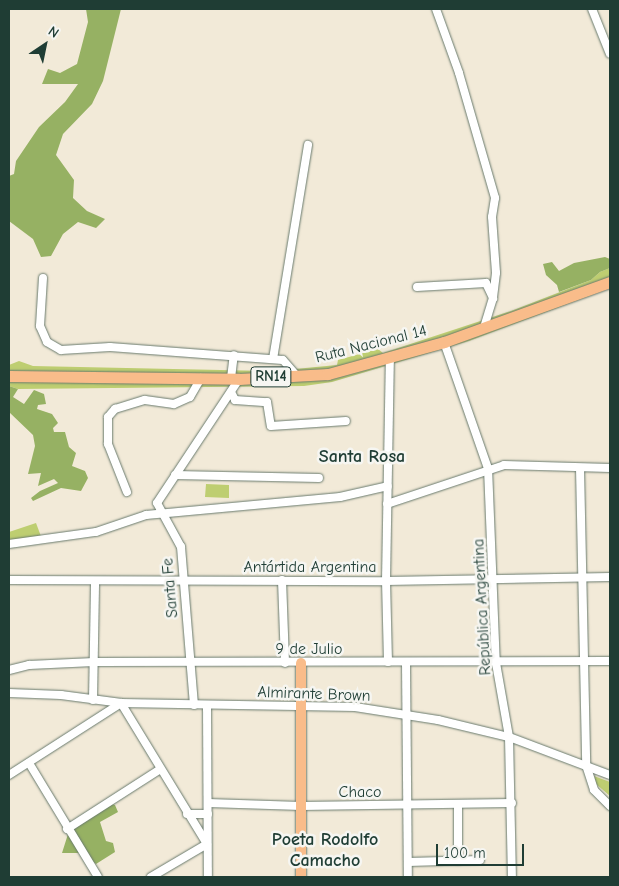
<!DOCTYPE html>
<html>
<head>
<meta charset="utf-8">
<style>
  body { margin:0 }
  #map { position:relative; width:619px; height:886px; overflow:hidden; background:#f2ead8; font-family:"Comic Neue",sans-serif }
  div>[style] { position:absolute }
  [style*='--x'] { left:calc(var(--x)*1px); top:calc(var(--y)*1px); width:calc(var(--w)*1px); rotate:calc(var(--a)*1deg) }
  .green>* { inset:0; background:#bece71 }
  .forest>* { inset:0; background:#96b163 }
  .roads { filter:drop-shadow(0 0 1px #697a6d) drop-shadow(0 0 1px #697a6d) }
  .minor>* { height:8px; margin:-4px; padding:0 4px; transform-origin:4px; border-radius:4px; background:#fff }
  .major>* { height:10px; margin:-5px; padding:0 5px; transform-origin:5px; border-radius:5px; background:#f9bc8a }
  .highway>* { height:11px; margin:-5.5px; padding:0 5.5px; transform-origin:5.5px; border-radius:5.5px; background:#f9bc8a }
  span { translate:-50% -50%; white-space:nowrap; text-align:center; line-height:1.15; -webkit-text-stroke:5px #f6f6f2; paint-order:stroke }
  .shield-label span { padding:1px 4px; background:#f6f6f2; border:1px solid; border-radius:4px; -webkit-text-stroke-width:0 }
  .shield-label { font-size:15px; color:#1f3d34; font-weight:700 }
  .street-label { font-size:16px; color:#1f3d34 }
  .neighbourhood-label { font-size:18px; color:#1f3d34; font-weight:700 }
  .frame { position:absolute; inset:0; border:10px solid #1f3d34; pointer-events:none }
  .north { position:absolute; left:20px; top:20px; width:50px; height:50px; -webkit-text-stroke:4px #f6f6f2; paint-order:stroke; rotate:34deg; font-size:14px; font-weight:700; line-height:20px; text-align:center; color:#1f3d34 }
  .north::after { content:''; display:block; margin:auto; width:18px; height:22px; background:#1f3d34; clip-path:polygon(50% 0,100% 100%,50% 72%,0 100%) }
  .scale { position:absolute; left:436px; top:844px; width:88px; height:22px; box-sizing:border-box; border:2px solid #1f3d34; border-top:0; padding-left:6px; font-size:15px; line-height:18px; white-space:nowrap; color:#1f3d34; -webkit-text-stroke:4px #f6f6f2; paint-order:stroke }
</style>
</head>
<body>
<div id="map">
  <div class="green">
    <i style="clip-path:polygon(610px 268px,610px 288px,469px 341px,332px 382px,304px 386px,18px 389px,9px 386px,9px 365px,19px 361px,33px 366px,274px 371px,337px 365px,338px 360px,378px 349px,383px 353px,511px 311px,591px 280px,600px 272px)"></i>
    <i style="clip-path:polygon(206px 484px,229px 485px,229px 498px,205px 497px)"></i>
    <i style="clip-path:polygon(36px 523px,42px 539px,28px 545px,9px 548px,9px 532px)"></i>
    <i style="clip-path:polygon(594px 776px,610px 782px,610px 796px,596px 784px)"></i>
  </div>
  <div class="forest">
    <i style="clip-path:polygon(86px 9px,121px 9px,103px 81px,92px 104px,63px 134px,56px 155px,74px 180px,73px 198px,87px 211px,105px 219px,96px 228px,78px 222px,63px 234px,51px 256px,41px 257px,33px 239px,9px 221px,9px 176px,14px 174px,16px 161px,39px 127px,65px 102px,78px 84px,42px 84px,48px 69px,60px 73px,77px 64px,88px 22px)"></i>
    <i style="clip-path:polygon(605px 257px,610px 259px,610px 268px,600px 272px,591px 280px,559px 292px,557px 285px,546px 275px,543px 264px,552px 262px,559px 271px,574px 263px)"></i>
    <i style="clip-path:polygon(9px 386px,18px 389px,13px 397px,24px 404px,34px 390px,44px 394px,46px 404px,38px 405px,37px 409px,52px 414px,58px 423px,53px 428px,54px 432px,65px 432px,69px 447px,76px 453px,72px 466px,85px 471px,88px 478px,81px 491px,61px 488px,33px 501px,31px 498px,40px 491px,58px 483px,54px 479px,38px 486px,41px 473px,28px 474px,35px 446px,33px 435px,9px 412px)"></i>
    <i style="clip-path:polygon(109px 803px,115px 805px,118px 812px,100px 822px,106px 841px,113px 843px,115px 852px,96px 864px,82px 853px,62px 853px,68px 834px)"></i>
  </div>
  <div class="roads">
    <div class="minor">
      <i style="--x:436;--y:9;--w:68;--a:70.2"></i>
      <i style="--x:459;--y:73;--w:130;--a:73.9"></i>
      <i style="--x:495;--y:198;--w:19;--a:99"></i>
      <i style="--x:492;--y:217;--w:56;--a:85.9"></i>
      <i style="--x:496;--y:273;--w:25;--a:97"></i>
      <i style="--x:493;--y:298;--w:31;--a:107"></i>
      <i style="--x:592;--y:9;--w:48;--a:68.2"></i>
      <i style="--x:43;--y:278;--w:48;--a:93.6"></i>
      <i style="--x:40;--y:326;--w:17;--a:66"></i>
      <i style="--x:47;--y:342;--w:16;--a:30"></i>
      <i style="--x:61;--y:350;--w:49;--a:-3.5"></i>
      <i style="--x:110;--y:347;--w:173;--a:4.3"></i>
      <i style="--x:283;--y:360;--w:21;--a:49"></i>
      <i style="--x:417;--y:287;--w:69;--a:-3.3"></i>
      <i style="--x:486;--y:283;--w:17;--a:65"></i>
      <i style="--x:444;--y:342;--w:133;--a:70.8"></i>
      <i style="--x:488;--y:468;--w:195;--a:87.7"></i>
      <i style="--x:496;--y:663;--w:75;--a:80"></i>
      <i style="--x:509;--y:737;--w:140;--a:88.8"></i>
      <i style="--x:273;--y:359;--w:217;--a:-80.7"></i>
      <i style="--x:231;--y:378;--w:23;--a:-83"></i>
      <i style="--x:231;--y:392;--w:9;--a:63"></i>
      <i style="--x:235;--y:400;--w:32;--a:4"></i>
      <i style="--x:267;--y:402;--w:24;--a:81"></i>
      <i style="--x:271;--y:426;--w:75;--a:-3.8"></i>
      <i style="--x:580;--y:468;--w:297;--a:88.8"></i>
      <i style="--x:586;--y:765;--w:26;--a:72"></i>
      <i style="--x:594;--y:790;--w:23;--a:45"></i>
      <i style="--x:175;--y:475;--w:144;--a:1.2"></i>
      <i style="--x:127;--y:492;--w:52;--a:-111.6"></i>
      <i style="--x:108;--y:444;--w:27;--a:-90"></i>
      <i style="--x:108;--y:417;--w:11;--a:-49"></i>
      <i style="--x:115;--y:409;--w:31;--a:-17"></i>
      <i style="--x:145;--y:400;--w:29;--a:8"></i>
      <i style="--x:174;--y:404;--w:17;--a:-24"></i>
      <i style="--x:190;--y:397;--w:22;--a:-60"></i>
      <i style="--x:387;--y:504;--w:123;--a:-18.4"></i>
      <i style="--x:504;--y:465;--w:106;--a:1.6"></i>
      <i style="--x:9;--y:544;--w:88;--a:-7.9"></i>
      <i style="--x:96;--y:532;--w:53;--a:-18.8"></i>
      <i style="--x:146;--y:515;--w:195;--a:-5.3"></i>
      <i style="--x:340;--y:497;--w:49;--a:-12.9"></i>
      <i style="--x:9;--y:580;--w:377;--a:0.2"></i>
      <i style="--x:386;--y:581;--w:224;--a:-1"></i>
      <i style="--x:282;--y:580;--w:83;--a:87.9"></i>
      <i style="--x:388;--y:662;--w:81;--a:-91.4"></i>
      <i style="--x:386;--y:581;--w:222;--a:-89"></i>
      <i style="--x:406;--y:663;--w:214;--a:89.5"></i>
      <i style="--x:9;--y:670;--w:21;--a:-14"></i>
      <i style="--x:29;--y:665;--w:65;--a:-2.6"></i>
      <i style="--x:94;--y:662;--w:516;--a:-0.11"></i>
      <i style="--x:9;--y:693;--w:52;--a:2.2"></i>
      <i style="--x:61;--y:695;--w:61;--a:7.6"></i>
      <i style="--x:121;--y:703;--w:234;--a:1"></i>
      <i style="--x:355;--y:707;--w:84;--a:8.9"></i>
      <i style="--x:438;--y:720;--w:73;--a:13.5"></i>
      <i style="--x:509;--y:737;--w:108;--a:20.6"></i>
      <i style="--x:93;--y:700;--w:119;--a:-89"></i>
      <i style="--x:194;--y:705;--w:159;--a:-94.7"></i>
      <i style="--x:181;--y:547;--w:50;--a:-118.6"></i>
      <i style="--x:157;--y:503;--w:149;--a:-56.5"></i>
      <i style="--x:207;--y:705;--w:172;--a:89.7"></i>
      <i style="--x:29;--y:763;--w:133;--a:58.8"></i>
      <i style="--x:9;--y:775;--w:133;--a:-32.7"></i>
      <i style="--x:121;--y:703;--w:165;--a:58.6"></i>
      <i style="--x:208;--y:803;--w:93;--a:1.8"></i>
      <i style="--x:301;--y:806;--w:211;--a:-0.8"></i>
      <i style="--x:187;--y:814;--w:21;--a:0"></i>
      <i style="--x:67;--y:829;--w:109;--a:-32.7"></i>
      <i style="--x:458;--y:861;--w:57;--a:-90"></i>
      <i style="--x:408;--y:862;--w:72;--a:-1.6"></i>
      <i style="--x:151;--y:877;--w:65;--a:-30.5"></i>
    </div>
    <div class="major">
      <i style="--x:301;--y:663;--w:214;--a:90"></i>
    </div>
    <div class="highway">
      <i style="--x:9;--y:376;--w:230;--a:0.7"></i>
      <i style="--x:239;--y:379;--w:89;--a:-3.2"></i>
      <i style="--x:328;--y:374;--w:120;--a:-15.4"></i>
      <i style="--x:444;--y:342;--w:177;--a:-19.9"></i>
    </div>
  </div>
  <div class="shield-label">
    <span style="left:271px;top:377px">RN14</span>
  </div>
  <div class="street-label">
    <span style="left:371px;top:344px;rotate:-14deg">Ruta Nacional 14</span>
    <span style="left:310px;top:567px">Antártida Argentina</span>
    <span style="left:170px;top:588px;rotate:-95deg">Santa Fe</span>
    <span style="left:482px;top:607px;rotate:-93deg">República Argentina</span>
    <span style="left:309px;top:649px">9 de Julio</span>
    <span style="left:314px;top:694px;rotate:2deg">Almirante Brown</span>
    <span style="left:360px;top:792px">Chaco</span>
  </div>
  <div class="neighbourhood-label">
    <span style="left:362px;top:457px">Santa Rosa</span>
    <span style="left:325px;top:851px">Poeta Rodolfo<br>Camacho</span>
  </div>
  <div class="frame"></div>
  <div class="north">N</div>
  <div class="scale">100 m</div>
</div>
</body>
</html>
